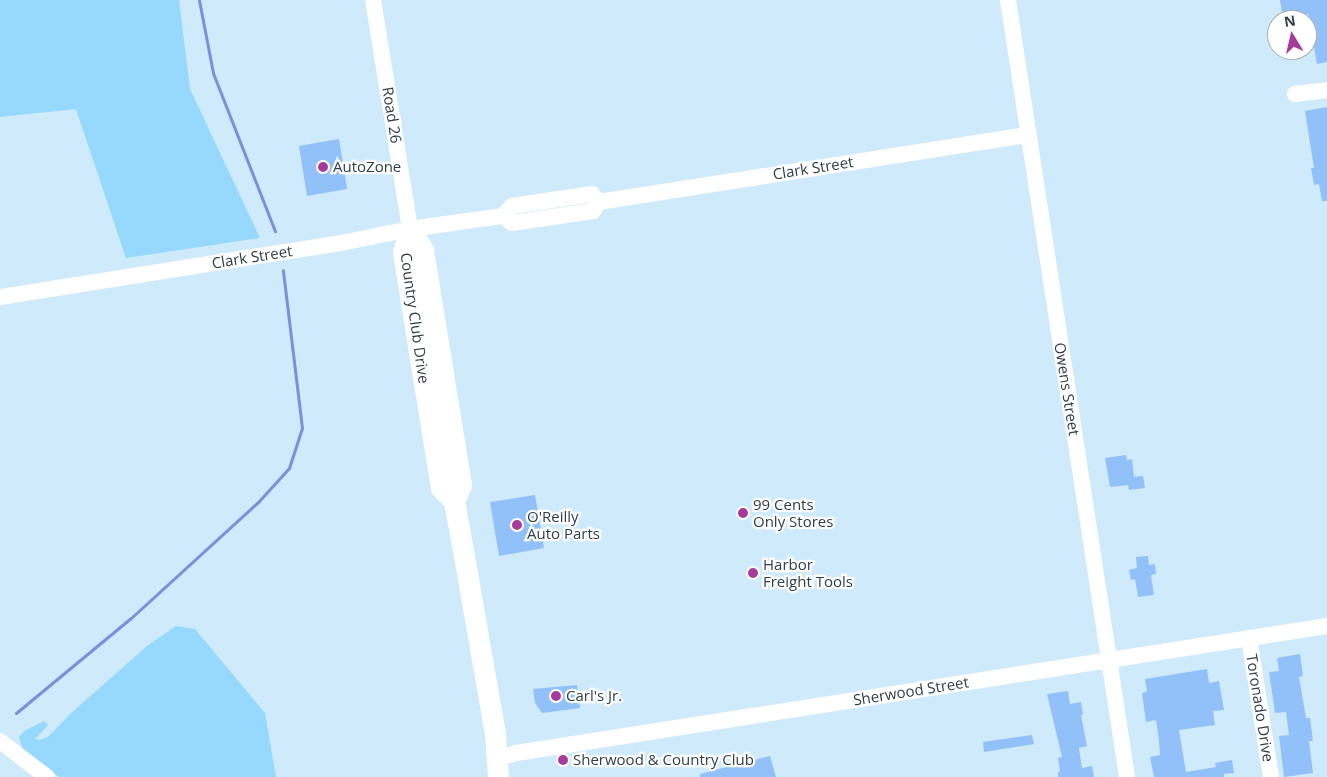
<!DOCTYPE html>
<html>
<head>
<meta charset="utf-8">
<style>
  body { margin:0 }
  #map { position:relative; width:1327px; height:777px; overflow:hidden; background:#ceeafb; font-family:"Open Sans",sans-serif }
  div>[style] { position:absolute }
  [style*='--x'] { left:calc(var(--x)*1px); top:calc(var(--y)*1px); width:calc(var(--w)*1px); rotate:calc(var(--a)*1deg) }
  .green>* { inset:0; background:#96d8fe }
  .stream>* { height:3px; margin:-1.5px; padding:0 1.5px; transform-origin:1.5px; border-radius:1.5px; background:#7d8edc }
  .building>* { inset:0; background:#92c0f8 }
  .minor>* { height:16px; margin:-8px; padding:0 8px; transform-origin:8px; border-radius:8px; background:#fff }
  .major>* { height:21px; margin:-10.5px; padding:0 10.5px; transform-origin:10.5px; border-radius:10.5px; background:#fff }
  .dots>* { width:14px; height:14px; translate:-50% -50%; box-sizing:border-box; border:2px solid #fff; border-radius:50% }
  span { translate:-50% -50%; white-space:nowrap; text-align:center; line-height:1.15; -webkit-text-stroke:4.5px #fff; paint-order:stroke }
  .street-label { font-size:15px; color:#303e46 }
  .poi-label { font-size:15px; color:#303e46 }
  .left { translate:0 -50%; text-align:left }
  .north { position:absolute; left:1267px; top:10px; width:50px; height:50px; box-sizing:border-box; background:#fff; border:1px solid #acb2b5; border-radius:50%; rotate:351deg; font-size:14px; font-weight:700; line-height:20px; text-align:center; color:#303e46 }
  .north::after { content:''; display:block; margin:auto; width:18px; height:22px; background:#a63b9b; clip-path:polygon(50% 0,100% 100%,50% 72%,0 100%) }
</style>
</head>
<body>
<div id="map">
  <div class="green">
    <i style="clip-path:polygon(0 0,179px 0,190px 89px,260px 238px,126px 258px,76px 109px,0 117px)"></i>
    <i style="clip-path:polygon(176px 626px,195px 629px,265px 713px,276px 777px,59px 777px,23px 750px,19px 737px,24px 731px,44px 721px,48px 725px,35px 739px,39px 740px,48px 737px,70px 714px,147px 646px)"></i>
  </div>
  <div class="stream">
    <i style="--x:199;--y:0;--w:74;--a:79.1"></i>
    <i style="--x:213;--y:73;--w:170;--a:68.6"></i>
    <i style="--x:16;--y:713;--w:149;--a:-39.6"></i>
    <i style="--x:131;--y:618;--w:173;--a:-42.4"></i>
    <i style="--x:259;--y:501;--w:45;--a:-47.7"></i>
    <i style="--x:289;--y:468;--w:42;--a:-72"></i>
    <i style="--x:302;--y:428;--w:159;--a:-96.9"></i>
  </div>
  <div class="building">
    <i style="clip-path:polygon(1280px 0,1327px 0,1327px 62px,1317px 64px,1308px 14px,1283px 18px)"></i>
    <i style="clip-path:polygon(1327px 107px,1327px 201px,1322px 201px,1319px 184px,1314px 185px,1311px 168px,1314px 168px,1305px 111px)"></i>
    <i style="clip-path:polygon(339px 139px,347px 189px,307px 196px,299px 146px)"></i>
    <i style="clip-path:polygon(1126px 455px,1127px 460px,1132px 459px,1134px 477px,1143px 476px,1145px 488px,1129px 490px,1128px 485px,1110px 487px,1105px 458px)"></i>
    <i style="clip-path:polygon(535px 495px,544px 548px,499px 556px,490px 502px)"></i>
    <i style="clip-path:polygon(1148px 556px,1149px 565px,1155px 564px,1156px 574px,1151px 575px,1154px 595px,1138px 597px,1135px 579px,1131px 580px,1129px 570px,1137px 568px,1136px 557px)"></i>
    <i style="clip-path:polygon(1300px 654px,1303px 676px,1299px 677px,1306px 718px,1310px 718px,1313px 741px,1309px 741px,1313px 773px,1284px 777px,1279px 736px,1289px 735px,1286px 712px,1275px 713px,1269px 672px,1279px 671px,1277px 658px)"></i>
    <i style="clip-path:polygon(1207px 669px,1209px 683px,1219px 681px,1224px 710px,1213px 711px,1215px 725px,1179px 730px,1186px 772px,1216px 767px,1215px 763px,1232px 760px,1234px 773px,1224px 774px,1224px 777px,1154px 777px,1150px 757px,1160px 755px,1159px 741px,1156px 720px,1146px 722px,1142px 693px,1147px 692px,1145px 679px)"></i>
    <i style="clip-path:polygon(577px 685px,580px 708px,542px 713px,535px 703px,533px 689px)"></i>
    <i style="clip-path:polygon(1068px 691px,1070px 704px,1081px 702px,1083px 715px,1081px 715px,1087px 746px,1079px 748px,1082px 768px,1092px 766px,1094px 777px,1058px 777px,1058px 772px,1060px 771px,1058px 758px,1062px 757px,1047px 694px)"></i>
    <i style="clip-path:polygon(1032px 735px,1034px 744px,984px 752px,983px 742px)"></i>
    <i style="clip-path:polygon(770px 756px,776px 777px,700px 777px,700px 774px)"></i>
  </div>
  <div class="minor">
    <i style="--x:373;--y:0;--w:232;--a:80.8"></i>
    <i style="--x:1008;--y:0;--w:786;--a:81.29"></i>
    <i style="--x:1295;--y:94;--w:32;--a:-7"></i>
    <i style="--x:503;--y:216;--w:11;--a:38"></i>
    <i style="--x:512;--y:223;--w:82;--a:-8.4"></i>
    <i style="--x:593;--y:211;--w:11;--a:-56"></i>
    <i style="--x:599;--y:202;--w:433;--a:-8.9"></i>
    <i style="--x:0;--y:297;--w:340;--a:-9"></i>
    <i style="--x:336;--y:244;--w:76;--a:-11.5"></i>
    <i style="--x:410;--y:229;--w:94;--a:-8"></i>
    <i style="--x:503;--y:216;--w:13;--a:-48"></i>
    <i style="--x:512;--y:206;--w:81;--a:-8.5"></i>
    <i style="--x:592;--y:194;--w:11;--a:49"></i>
    <i style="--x:1249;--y:638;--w:141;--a:81"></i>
    <i style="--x:0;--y:741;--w:59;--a:37.5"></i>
    <i style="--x:495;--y:759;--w:22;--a:-16"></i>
    <i style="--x:516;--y:753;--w:821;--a:-8.9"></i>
  </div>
  <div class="major">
    <i style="--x:410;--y:229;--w:24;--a:107"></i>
    <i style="--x:403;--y:252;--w:95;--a:80.9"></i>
    <i style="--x:418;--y:346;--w:144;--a:80.8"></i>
    <i style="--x:441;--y:488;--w:18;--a:45"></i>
    <i style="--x:454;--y:501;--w:56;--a:79.7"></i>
    <i style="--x:464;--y:556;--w:181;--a:80.1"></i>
    <i style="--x:495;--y:734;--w:43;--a:86"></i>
    <i style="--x:410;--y:229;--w:25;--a:58"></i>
    <i style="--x:423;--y:250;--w:238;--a:80.8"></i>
    <i style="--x:461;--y:485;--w:17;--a:114"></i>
  </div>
  <div class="dots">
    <i style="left:323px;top:167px;background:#a63b9b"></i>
    <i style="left:743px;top:513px;background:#a63b9b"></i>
    <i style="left:517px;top:525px;background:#a63b9b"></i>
    <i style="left:753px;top:573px;background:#a63b9b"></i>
    <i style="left:556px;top:696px;background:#a63b9b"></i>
    <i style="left:563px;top:760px;background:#a63b9b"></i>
  </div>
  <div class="street-label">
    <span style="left:392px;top:115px;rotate:81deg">Road 26</span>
    <span style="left:813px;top:168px;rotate:-9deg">Clark Street</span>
    <span style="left:252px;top:257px;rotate:-9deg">Clark Street</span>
    <span style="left:415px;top:318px;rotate:82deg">Country Club Drive</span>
    <span style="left:1067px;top:389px;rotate:81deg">Owens Street</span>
    <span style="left:911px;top:691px;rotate:-9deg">Sherwood Street</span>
    <span style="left:1260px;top:708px;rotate:81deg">Toronado Drive</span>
  </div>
  <div class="poi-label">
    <span class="left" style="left:333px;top:167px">AutoZone</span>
    <span class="left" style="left:753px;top:513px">99 Cents<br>Only Stores</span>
    <span class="left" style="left:527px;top:525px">O'Reilly<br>Auto Parts</span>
    <span class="left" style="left:763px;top:573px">Harbor<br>Freight Tools</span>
    <span class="left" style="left:566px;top:696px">Carl's Jr.</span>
    <span class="left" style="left:573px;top:760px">Sherwood &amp; Country Club</span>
  </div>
  <div class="north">N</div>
</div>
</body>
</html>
